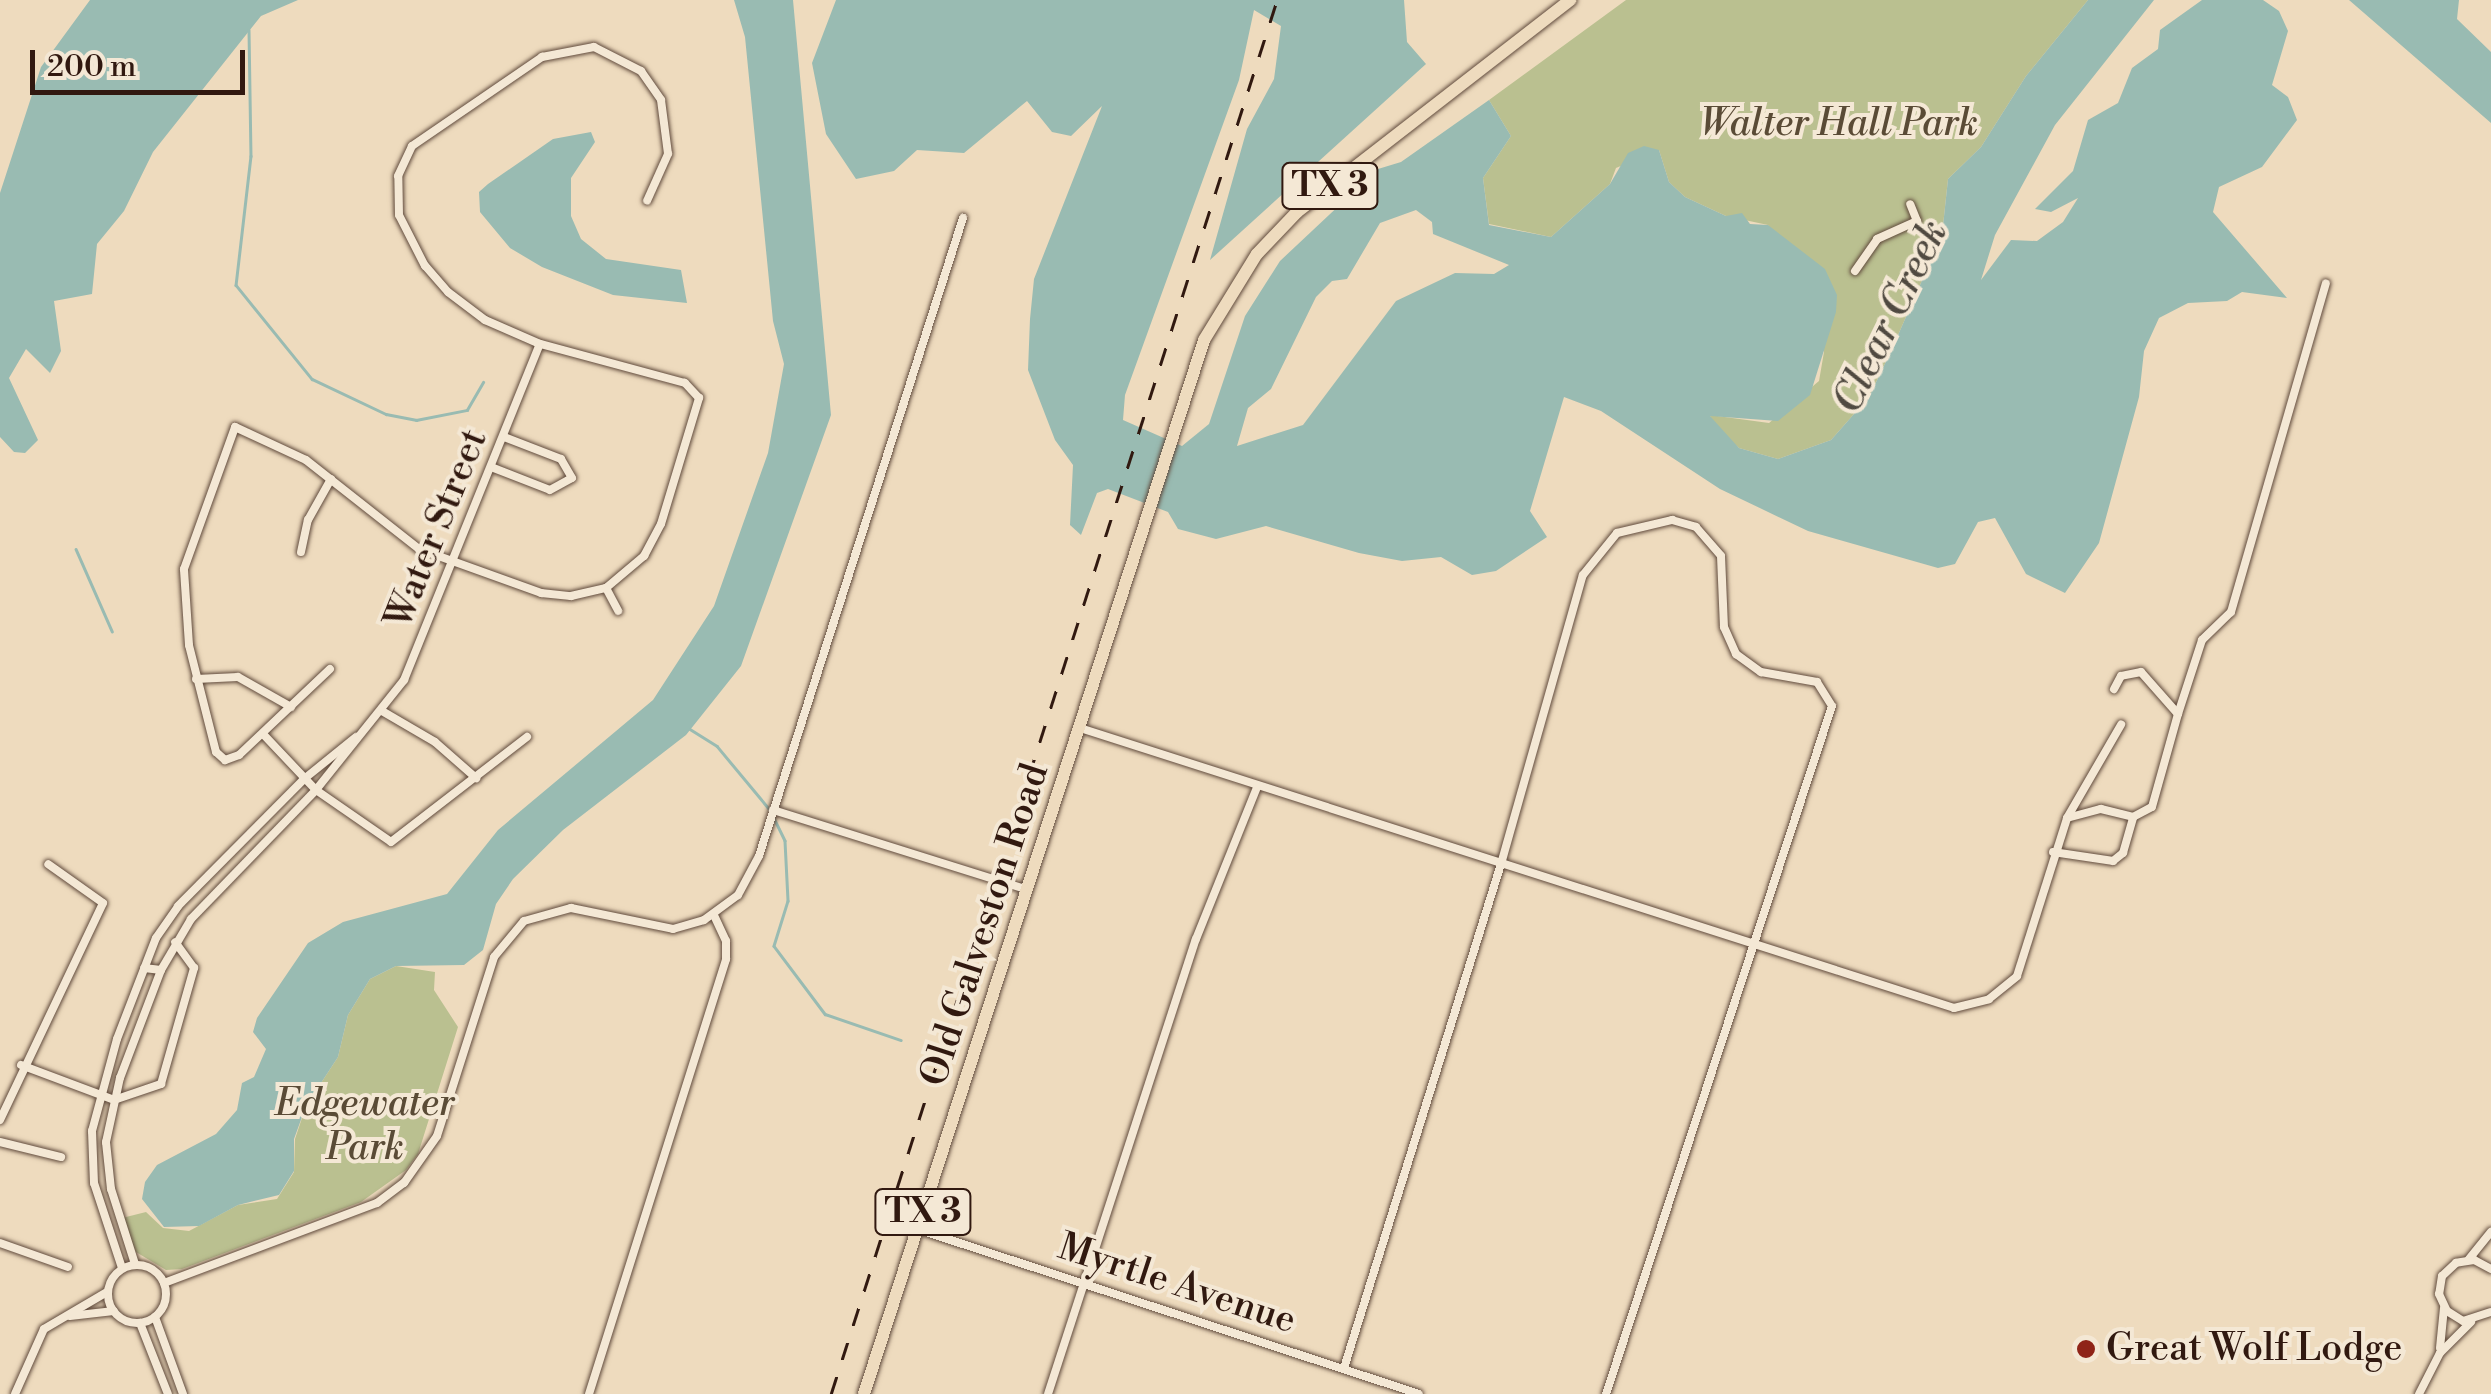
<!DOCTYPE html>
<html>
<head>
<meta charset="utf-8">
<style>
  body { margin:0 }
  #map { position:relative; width:2491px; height:1394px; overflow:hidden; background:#eedbbe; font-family:"Libre Bodoni",serif }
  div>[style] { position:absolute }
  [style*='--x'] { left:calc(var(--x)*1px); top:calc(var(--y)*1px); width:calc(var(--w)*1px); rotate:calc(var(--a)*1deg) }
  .green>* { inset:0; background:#bac090 }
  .water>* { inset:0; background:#99bbb2 }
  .stream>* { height:2.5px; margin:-1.25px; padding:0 1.25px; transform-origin:1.25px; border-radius:1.25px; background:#99bbb2 }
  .roads { filter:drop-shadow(0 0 2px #604a3c) drop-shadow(0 0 2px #604a3c) }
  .street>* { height:8px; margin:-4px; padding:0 4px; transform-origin:4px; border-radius:4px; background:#f4e8d5 }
  .street>.ring { margin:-4px; padding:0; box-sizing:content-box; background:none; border:8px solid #f4e8d5; border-radius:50% }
  .primary>* { height:12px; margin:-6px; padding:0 6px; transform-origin:6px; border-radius:6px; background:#eedbbe }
  .rail>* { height:2.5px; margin-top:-1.25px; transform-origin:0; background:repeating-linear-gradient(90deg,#311910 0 18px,transparent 0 36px) }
  .dots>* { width:28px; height:28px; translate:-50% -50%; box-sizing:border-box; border:5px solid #f4e8d5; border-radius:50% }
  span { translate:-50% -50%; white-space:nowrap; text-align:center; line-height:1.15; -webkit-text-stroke:8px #f4e8d5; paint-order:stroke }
  .shield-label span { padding:2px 8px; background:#f4e8d5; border:2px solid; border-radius:8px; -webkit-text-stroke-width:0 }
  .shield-label { font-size:35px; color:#311910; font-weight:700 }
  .park-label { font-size:38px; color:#5a4b36; font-style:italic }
  .street-label { font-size:38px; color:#311910 }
  .poi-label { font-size:38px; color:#311910 }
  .left { translate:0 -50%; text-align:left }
  .water-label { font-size:40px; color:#504a41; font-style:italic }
  .scale { position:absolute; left:30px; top:50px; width:215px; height:45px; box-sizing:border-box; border:5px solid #311910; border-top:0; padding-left:12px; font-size:30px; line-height:35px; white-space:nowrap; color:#311910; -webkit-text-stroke:8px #f4e8d5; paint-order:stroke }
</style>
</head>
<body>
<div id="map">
  <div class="green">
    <i style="clip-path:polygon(1626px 0,2088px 0,2026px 76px,1981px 147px,1948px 179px,1942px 235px,1891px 351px,1869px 397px,1831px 440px,1778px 459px,1739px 448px,1711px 424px,1710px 415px,1769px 423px,1819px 381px,1824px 352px,1768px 225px,1726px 216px,1685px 197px,1669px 182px,1659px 150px,1616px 168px,1610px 184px,1551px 237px,1489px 224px,1483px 178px,1511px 136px,1489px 100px)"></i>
    <i style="clip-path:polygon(396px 966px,435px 972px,434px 990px,458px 1027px,418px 1154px,406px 1170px,361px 1202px,182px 1269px,166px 1270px,136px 1252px,122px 1218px,146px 1212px,163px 1228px,189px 1231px,238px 1205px,277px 1199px,294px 1172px,295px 1139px,306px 1106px,338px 1057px,348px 1015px,370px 979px)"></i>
  </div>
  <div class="water">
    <i style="clip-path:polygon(90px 0,298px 0,261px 16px,153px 152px,124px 211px,97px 244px,92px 294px,54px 301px,61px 351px,50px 373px,26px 349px,9px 378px,38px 440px,25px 453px,14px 452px,0 437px,0 193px,41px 67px)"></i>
    <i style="clip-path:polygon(734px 0,793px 0,831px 415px,741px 666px,686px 735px,563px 830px,513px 879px,496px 904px,483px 950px,464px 965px,396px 966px,370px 979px,348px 1015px,338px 1057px,306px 1106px,294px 1139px,294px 1171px,279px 1195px,238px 1205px,199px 1226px,164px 1227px,142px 1199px,145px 1182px,157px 1165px,216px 1134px,237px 1110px,242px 1083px,254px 1077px,266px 1049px,253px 1032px,257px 1018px,308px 943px,343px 922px,447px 894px,498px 830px,653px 700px,714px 606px,768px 453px,784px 364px,773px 321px,745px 37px)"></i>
    <i style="clip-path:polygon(evenodd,836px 0,1404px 0,1407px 42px,1426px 64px,1210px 260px,1247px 129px,1274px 79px,1281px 26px,1254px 10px,1239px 80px,1125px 395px,1123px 420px,1182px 446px,1209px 424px,1245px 316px,1280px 261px,1378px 169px,1401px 162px,1489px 100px,1511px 136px,1483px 178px,1489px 225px,1551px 237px,1610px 184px,1628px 153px,1644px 146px,1659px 150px,1669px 182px,1685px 197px,1726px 216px,1742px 213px,1750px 224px,1768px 225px,1825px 269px,1837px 295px,1836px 312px,1810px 395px,1778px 421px,1710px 416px,1739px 448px,1778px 459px,1831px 440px,1869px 397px,1891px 351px,1942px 235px,1948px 179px,1981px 147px,2026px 76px,2088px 0,2154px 0,2055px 125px,1995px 235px,1981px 280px,2011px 240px,2037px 241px,2063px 222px,2078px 198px,2051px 212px,2035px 209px,2073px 171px,2088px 120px,2118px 103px,2132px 68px,2158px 49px,2160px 30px,2202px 0,2263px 0,2279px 11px,2288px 31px,2272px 85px,2288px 97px,2297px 120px,2262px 167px,2219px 187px,2213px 212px,2287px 298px,2242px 292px,2227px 301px,2188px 303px,2159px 318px,2144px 351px,2139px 397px,2099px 543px,2065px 593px,2026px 574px,1995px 518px,1978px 522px,1955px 564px,1938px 568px,1808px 531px,1720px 489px,1601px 411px,1564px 397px,1530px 511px,1547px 537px,1496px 571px,1472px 575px,1441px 557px,1402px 561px,1359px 553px,1266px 526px,1216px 539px,1178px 529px,1168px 512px,1108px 489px,1097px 493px,1081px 535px,1070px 525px,1073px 465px,1055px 440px,1028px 370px,1030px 319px,1034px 279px,1102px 106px,1071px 136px,1052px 132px,1027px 101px,964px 153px,917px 150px,894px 171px,856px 179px,826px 134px,812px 63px,836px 0,1416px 210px,1432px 222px,1433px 234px,1509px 265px,1494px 274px,1455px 273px,1396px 301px,1303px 425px,1237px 446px,1248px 408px,1271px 389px,1316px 297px,1332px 281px,1347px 279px,1380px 223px,1416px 210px)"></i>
    <i style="clip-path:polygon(2349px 0,2459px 0,2457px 19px,2491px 52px,2491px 123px)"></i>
    <i style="clip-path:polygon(591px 132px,595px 142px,571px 178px,571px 216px,581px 239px,606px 259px,681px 270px,687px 303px,613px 295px,542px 267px,510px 248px,480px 212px,479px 192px,488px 184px,553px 139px)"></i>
  </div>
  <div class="stream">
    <i style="--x:249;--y:30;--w:126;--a:89.1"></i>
    <i style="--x:251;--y:156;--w:130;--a:96.6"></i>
    <i style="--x:236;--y:285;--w:121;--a:51"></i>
    <i style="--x:312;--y:379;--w:82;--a:25.3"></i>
    <i style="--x:386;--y:414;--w:31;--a:11"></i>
    <i style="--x:416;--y:420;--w:52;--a:-11.1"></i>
    <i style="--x:467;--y:410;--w:32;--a:-60"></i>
    <i style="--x:76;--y:549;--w:90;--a:66.3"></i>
    <i style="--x:690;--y:729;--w:32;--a:32"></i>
    <i style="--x:717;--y:746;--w:85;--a:50.3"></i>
    <i style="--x:774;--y:818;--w:25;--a:64"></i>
    <i style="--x:785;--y:841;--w:60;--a:87.1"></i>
    <i style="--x:788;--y:901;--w:47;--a:107.3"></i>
    <i style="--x:774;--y:946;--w:85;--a:53.1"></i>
    <i style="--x:825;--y:1014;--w:80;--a:18.9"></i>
  </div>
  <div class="roads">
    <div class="street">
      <i style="--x:1855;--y:271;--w:39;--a:-55"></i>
      <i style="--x:1877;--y:239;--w:44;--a:-24.2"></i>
      <i style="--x:1917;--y:221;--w:18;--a:-112"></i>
      <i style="--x:491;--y:467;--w:63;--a:21.3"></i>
      <i style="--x:550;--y:490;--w:25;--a:-29"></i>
      <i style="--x:572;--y:478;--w:22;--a:-120"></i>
      <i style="--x:561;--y:459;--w:61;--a:-158.9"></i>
      <i style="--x:301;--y:552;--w:33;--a:-78"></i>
      <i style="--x:308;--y:520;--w:47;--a:-60.7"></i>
      <i style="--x:606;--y:588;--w:26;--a:62"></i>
      <i style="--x:330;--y:669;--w:125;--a:136.6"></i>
      <i style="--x:239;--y:755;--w:15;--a:160"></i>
      <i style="--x:225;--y:760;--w:12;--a:-138"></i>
      <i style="--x:216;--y:752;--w:110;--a:-104.2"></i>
      <i style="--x:189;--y:645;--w:76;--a:-93.8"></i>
      <i style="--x:184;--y:569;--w:151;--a:-70.2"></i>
      <i style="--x:235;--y:427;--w:78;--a:24.9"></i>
      <i style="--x:306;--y:460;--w:144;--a:38.2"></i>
      <i style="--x:419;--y:549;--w:130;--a:19.8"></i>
      <i style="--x:541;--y:593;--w:30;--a:6"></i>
      <i style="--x:571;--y:596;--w:36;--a:-13"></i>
      <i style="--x:606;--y:588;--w:50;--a:-40.1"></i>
      <i style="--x:644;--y:556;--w:36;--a:-62"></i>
      <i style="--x:661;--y:524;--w:132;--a:-73.2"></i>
      <i style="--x:699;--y:398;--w:21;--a:-133"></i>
      <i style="--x:685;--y:383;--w:150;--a:-164.9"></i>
      <i style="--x:540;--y:344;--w:60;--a:-156.4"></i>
      <i style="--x:485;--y:320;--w:46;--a:-142.9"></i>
      <i style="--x:448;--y:292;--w:35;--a:-131"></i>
      <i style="--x:425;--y:266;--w:57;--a:-117"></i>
      <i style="--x:399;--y:215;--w:39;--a:-91"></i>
      <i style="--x:398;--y:176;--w:33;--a:-65"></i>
      <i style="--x:412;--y:146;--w:158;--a:-34.4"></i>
      <i style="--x:542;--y:57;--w:53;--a:-10.9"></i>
      <i style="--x:594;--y:47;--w:53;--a:27.1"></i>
      <i style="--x:641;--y:71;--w:35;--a:55"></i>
      <i style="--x:661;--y:100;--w:54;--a:82.6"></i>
      <i style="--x:668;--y:154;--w:51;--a:114.1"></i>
      <i style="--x:196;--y:679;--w:42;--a:-2.7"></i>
      <i style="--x:238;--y:677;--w:61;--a:29.5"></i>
      <i style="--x:382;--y:711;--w:61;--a:30.3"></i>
      <i style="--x:435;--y:742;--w:55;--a:41.3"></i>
      <i style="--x:2178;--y:714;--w:78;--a:-72"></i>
      <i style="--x:2202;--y:640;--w:40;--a:-44"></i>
      <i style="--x:2231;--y:612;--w:342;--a:-73.9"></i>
      <i style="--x:1080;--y:728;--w:918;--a:17.76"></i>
      <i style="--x:1954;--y:1008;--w:36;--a:-14"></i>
      <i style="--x:1989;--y:999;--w:36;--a:-39"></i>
      <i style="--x:2017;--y:976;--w:166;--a:-72.4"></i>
      <i style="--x:2067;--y:818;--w:108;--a:-59.9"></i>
      <i style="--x:263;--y:734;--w:77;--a:46.6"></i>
      <i style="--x:316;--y:790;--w:91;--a:34.7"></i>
      <i style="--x:391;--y:842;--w:172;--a:-37.7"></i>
      <i style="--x:773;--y:810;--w:267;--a:17.4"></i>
      <i style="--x:2067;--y:818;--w:35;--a:-15"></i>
      <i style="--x:2101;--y:809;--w:33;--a:14"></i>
      <i style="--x:2133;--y:817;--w:21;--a:-28"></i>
      <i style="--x:2152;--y:807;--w:97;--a:-74.4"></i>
      <i style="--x:2178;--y:714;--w:56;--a:-131.4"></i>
      <i style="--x:2141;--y:672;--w:20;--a:169"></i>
      <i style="--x:2121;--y:676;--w:15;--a:118"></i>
      <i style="--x:2053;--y:852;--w:61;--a:8.5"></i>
      <i style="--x:2113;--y:861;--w:13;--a:-39"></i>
      <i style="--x:2123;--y:853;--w:37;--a:-74"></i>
      <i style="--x:161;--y:970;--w:59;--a:-59.5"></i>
      <i style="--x:191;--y:919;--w:180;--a:-45.9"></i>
      <i style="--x:316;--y:790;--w:141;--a:-51.3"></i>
      <i style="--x:404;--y:680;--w:362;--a:-68"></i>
      <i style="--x:21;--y:1065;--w:99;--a:20.6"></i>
      <i style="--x:114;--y:1100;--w:50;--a:-18.8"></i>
      <i style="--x:161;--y:1084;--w:121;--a:-74.1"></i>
      <i style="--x:194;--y:968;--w:32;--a:-126"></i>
      <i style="--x:0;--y:1120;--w:240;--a:-64.6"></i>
      <i style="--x:103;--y:903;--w:67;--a:-144.7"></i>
      <i style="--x:0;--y:1142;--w:63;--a:13.8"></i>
      <i style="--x:917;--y:1229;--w:528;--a:18.19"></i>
      <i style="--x:0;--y:1243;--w:72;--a:19.4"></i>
      <i style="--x:2469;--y:1259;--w:35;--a:-51"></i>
      <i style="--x:135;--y:1264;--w:79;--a:-107.7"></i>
      <i style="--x:111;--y:1189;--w:47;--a:-96.1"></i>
      <i style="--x:106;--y:1142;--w:66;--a:-77.7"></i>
      <i style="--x:120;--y:1078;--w:116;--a:-69.2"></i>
      <i style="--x:161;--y:970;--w:17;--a:-173"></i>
      <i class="ring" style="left:108px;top:1265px;width:50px;height:50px"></i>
      <i style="--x:122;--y:1268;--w:89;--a:-108.2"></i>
      <i style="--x:94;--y:1183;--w:52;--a:-92.2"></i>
      <i style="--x:92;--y:1131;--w:95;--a:-74.8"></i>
      <i style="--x:117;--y:1039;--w:108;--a:-68.9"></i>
      <i style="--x:156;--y:938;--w:39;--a:-55"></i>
      <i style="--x:178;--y:906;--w:179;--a:-45.2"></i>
      <i style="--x:304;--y:779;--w:67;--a:-38.9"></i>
      <i style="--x:2491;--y:1269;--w:19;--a:-152"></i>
      <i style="--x:2474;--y:1260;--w:18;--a:171"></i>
      <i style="--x:2456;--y:1263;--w:19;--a:137"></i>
      <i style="--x:2442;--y:1276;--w:18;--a:99"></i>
      <i style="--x:2439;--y:1294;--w:19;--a:65"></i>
      <i style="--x:2447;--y:1311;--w:19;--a:32"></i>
      <i style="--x:2463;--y:1321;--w:29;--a:-18"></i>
      <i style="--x:164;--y:1283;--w:228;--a:-20.6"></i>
      <i style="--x:377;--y:1203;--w:34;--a:-37"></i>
      <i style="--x:404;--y:1183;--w:57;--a:-54.9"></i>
      <i style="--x:437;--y:1136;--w:188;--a:-72.3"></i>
      <i style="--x:494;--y:957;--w:47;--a:-50.2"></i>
      <i style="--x:524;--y:921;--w:49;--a:-15.5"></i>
      <i style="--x:571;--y:908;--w:104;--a:11.6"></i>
      <i style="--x:673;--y:929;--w:32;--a:-16"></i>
      <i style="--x:704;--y:920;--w:42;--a:-36.3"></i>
      <i style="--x:738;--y:895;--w:44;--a:-61.7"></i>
      <i style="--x:759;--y:856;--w:670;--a:-72.27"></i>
      <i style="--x:70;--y:1316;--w:44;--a:-6.5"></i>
      <i style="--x:155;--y:1317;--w:82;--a:70"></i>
      <i style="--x:140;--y:1323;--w:76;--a:68.5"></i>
      <i style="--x:2440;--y:1348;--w:40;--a:-84.3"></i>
      <i style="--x:1344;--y:1368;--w:528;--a:-72.7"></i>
      <i style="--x:1501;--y:864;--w:300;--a:-74.2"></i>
      <i style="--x:1583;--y:575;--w:54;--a:-51"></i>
      <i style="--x:1617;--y:533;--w:57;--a:-13.3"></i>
      <i style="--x:1672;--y:520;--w:25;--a:16"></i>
      <i style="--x:1696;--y:527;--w:38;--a:49"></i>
      <i style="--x:1721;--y:556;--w:71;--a:87.6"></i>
      <i style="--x:1724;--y:627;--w:30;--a:66"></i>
      <i style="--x:1736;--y:654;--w:31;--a:36"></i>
      <i style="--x:1761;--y:672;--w:57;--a:10.1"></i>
      <i style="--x:1817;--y:682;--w:28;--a:58"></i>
      <i style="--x:1832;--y:706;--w:724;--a:108.18"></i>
      <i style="--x:15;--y:1394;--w:71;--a:-66"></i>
      <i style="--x:44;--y:1329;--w:73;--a:-30.4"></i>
      <i style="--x:589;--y:1394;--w:456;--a:-72.5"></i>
      <i style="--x:726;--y:959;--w:18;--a:-90"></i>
      <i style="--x:726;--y:941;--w:29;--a:-115"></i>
      <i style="--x:1048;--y:1394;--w:478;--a:-72"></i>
      <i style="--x:1196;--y:939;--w:164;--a:-68.1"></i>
      <i style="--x:2419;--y:1394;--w:46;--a:-62.9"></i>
      <i style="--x:2440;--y:1353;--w:44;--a:-45"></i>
    </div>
    <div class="primary">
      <i style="--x:864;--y:1394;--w:1107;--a:-72.12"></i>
      <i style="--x:1204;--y:340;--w:101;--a:-58.4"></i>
      <i style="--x:1257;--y:254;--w:58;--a:-46.4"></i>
      <i style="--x:1297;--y:212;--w:346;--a:-37.8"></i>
    </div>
  </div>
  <div class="rail">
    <i style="--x:831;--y:1394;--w:1464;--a:-72.26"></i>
  </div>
  <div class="dots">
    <i style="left:2086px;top:1349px;background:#8f2418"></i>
  </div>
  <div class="shield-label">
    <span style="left:1330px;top:186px">TX 3</span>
    <span style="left:923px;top:1212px">TX 3</span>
  </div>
  <div class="park-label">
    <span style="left:1839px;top:124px">Walter Hall Park</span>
    <span style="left:365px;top:1126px">Edgewater<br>Park</span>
  </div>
  <div class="street-label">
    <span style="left:437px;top:529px;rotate:-68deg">Water Street</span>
    <span style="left:985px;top:925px;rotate:-72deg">Old Galveston Road</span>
    <span style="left:1177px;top:1284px;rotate:18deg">Myrtle Avenue</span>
  </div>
  <div class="poi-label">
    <span class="left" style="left:2106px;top:1349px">Great Wolf Lodge</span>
  </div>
  <div class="water-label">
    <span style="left:1891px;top:317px;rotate:-64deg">Clear Creek</span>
  </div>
  <div class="scale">200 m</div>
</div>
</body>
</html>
